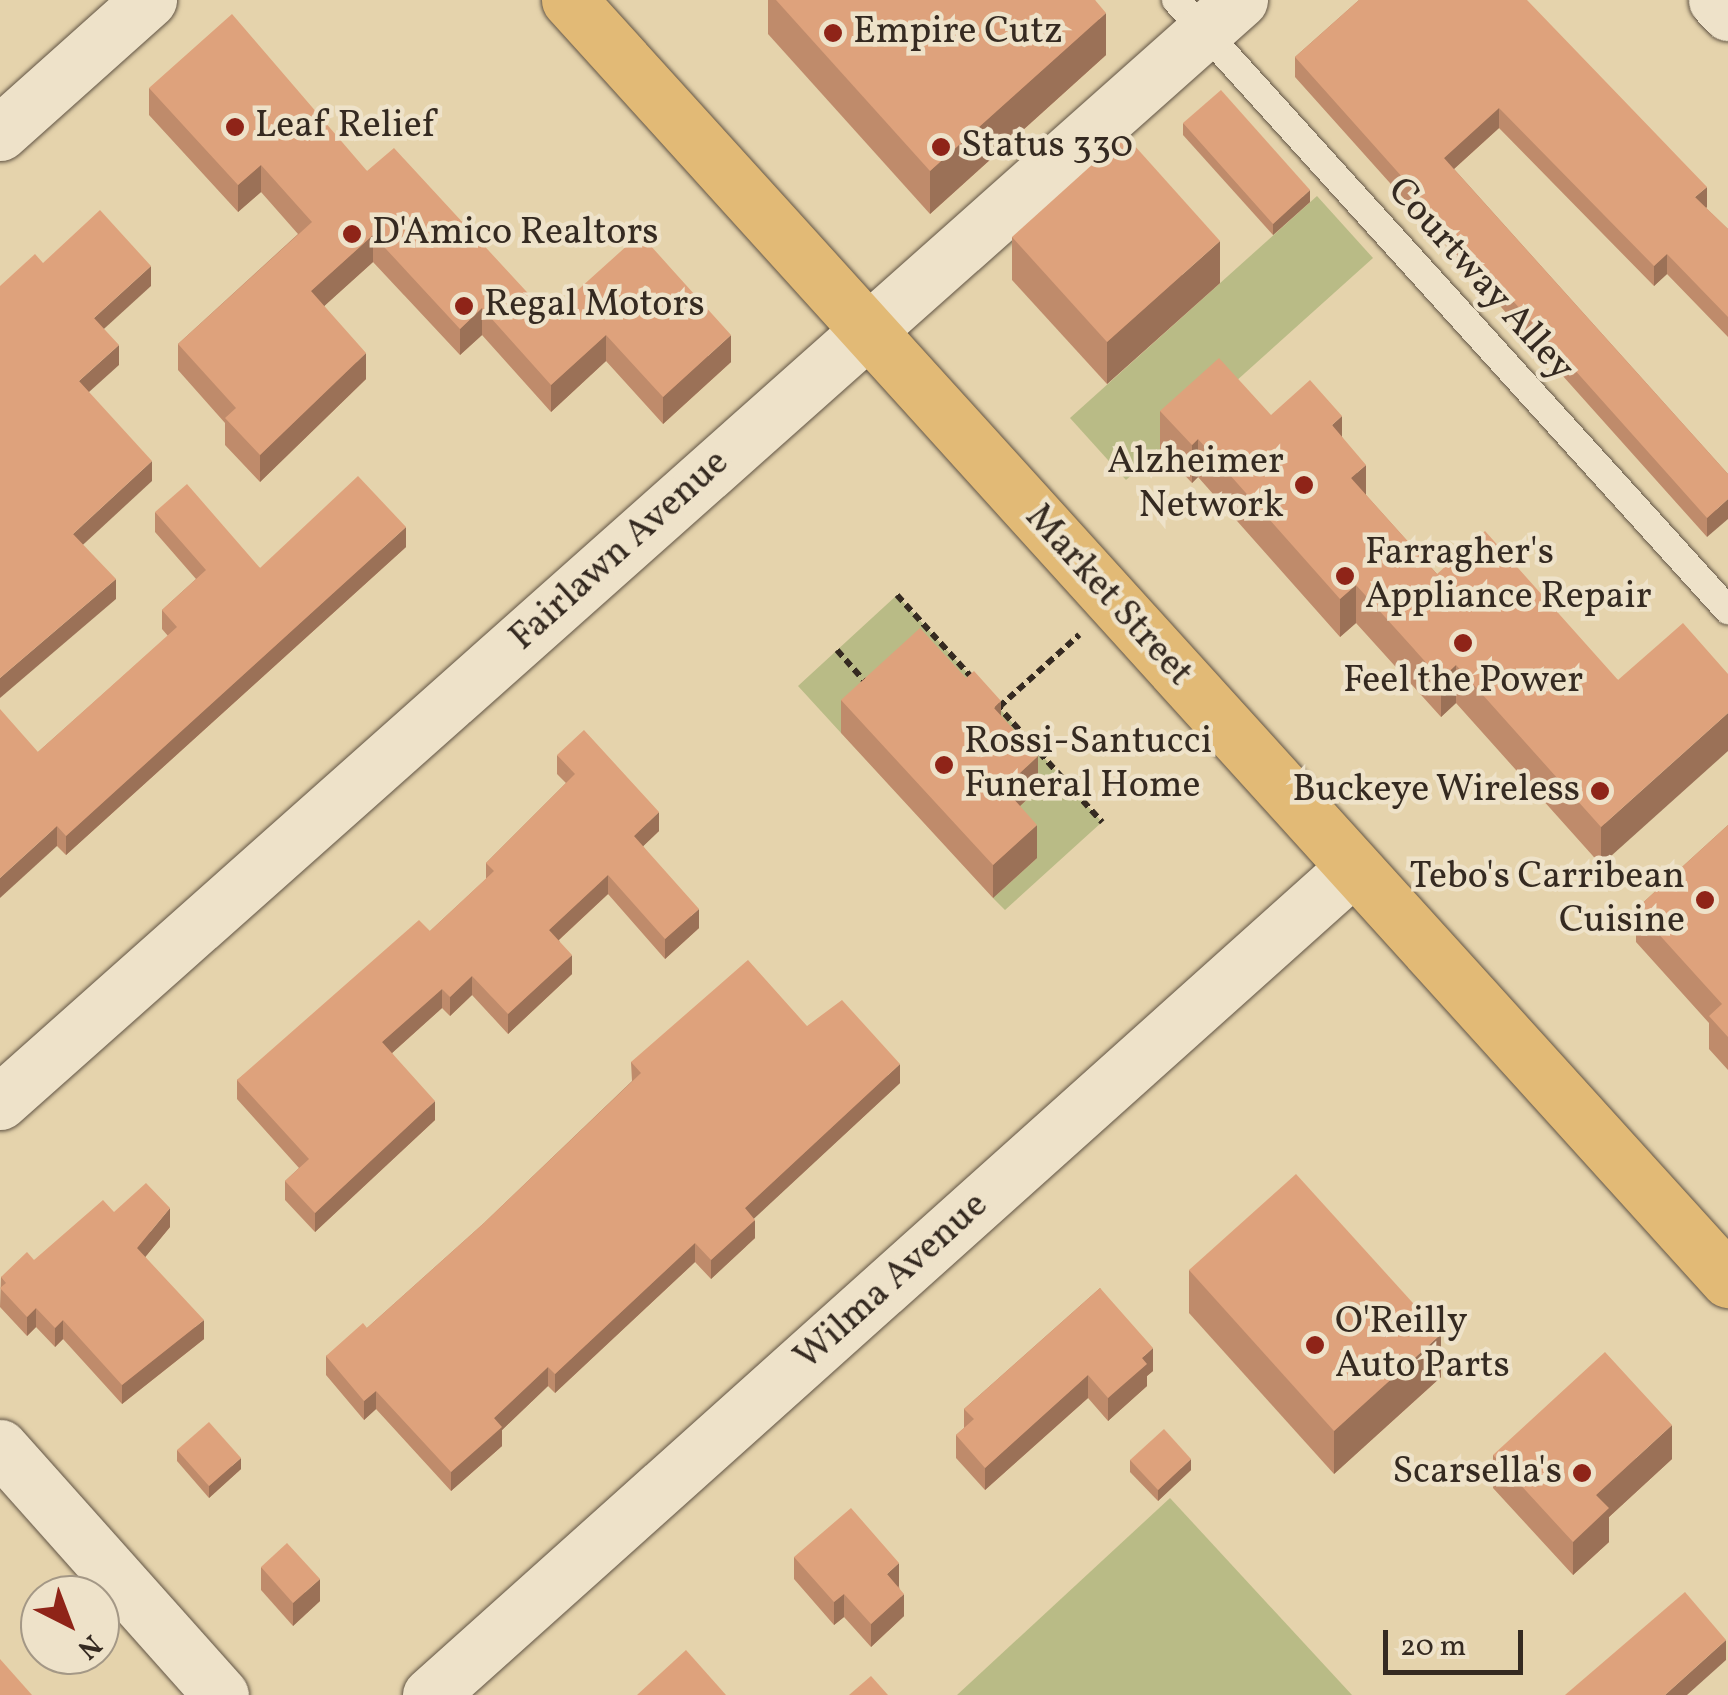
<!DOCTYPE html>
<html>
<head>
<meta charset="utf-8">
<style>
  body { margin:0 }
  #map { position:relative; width:1728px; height:1695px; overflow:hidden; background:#e5d3ac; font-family:Vollkorn,serif }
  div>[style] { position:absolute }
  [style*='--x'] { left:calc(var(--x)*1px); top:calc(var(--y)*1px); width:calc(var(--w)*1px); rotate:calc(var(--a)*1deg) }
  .green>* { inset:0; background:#b9bb86 }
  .path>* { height:6px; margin-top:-3px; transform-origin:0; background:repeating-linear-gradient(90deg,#352a21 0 8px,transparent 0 13px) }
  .roads { filter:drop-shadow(0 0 2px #615444) drop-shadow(0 0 2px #615444) }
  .service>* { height:28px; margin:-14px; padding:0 14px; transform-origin:14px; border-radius:14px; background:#eee2c9 }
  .minor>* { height:55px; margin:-27.5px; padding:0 27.5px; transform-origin:27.5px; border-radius:27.5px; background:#eee2c9 }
  .primary>* { height:55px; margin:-27.5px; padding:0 27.5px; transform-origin:27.5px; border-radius:27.5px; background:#e2ba76 }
  .wall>* { inset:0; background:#bf8b6b }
  .shaded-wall>* { inset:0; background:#9b7157 }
  .building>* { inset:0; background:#dea27c }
  .dots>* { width:28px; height:28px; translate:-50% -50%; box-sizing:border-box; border:5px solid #eee2c9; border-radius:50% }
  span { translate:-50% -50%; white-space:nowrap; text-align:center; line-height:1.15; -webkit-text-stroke:9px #eee2c9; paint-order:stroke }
  .poi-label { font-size:38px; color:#352a21 }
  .left { translate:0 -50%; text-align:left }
  .right { translate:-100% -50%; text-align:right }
  .street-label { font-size:38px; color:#352a21 }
  .north { position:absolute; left:20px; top:1575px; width:100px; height:100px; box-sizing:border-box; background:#eee2c9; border:2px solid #a49886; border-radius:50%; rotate:138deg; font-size:28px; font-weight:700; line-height:40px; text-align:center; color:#352a21 }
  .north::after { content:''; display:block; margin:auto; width:35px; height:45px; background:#8f2418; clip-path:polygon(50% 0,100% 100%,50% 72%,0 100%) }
  .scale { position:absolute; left:1383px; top:1630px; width:140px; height:45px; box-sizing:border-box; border:5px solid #352a21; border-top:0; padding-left:12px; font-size:30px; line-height:35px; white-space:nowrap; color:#352a21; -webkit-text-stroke:8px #eee2c9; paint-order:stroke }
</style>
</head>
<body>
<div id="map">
  <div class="green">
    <i style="clip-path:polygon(1317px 196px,1373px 258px,1126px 480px,1070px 418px)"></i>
    <i style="clip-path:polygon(897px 595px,1102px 822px,1005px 910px,993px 898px,1037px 858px,919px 662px,841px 733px,798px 686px)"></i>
    <i style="clip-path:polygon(1170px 1498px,1352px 1695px,957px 1695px)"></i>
  </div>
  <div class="path">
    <i style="--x:897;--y:595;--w:115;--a:47.8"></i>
    <i style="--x:837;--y:650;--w:44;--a:48.7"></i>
    <i style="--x:996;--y:704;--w:159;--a:48.1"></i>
    <i style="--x:999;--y:707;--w:108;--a:-42"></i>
  </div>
  <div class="roads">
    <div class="service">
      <i style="--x:1176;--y:0;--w:823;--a:47.86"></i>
    </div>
    <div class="minor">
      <i style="--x:1716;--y:0;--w:18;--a:47"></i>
      <i style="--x:0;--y:133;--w:200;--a:-41.8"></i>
      <i style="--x:0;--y:1102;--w:1659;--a:-41.63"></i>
      <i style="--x:0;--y:1447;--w:332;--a:48.3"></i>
      <i style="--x:430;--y:1695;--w:1239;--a:-41.86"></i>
    </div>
    <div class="primary">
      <i style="--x:569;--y:0;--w:1727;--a:47.84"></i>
    </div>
  </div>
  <div class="wall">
    <i style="clip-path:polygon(768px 0,1095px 0,1106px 55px,930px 214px,768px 34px)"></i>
    <i style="clip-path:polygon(1359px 0,1707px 207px,1706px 208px,1728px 229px,1728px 337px,1667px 274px,1654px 286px,1499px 128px,1454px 169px,1728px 474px,1707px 537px,1295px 77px,1295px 57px)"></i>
    <i style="clip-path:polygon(149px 88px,367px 171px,549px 316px,731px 362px,663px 424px,606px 361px,551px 412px,482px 335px,460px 355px,373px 262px,324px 306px,366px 379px,260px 482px,225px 445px,225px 423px,178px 370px,178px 344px,298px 234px,261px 192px,238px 212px,149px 115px)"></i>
    <i style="clip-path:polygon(1183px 123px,1310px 202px,1273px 235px,1183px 135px)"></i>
    <i style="clip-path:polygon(1012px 237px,1220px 283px,1107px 384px,1012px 280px)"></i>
    <i style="clip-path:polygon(1160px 411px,1271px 415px,1342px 437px,1366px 495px,1437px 574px,1618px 680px,1601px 865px,1456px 703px,1441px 717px,1356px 623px,1340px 637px,1198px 477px,1192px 483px,1160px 449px)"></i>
    <i style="clip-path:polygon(155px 512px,260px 568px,406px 547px,66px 855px,57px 846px,38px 752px,168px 636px,162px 629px,162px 610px,196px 579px,155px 532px)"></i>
    <i style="clip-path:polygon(841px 700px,1001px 716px,1038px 789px,1020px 806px,1037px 858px,993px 898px,841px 733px)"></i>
    <i style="clip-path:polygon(557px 755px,659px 831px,643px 846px,699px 928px,665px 959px,608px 894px,559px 940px,572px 974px,508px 1034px,472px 995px,450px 1016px,442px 1008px,392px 1053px,435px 1120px,315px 1232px,285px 1200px,285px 1181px,299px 1168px,237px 1099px,237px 1080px,430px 931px,486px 879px,486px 863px,566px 783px,557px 774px)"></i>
    <i style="clip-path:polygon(1728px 825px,1728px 1070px,1709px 1049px,1709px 1023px,1636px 942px,1636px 909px)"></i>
    <i style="clip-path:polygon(807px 1026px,900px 1083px,754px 1218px,755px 1238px,711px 1279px,695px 1262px,555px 1393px,548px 1386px,502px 1430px,502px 1446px,451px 1491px,376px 1409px,364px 1420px,326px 1375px,326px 1356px,367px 1328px,484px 1223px,632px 1081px,631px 1062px)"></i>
    <i style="clip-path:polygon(170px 1227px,145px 1257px,204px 1339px,122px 1404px,63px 1339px,55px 1347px,36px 1327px,27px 1336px,0 1307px,1px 1277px,34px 1260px)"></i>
    <i style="clip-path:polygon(1189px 1270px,1441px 1377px,1334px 1474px,1189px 1313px)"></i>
    <i style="clip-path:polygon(1100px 1288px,1153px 1371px,1147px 1376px,1147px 1386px,1108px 1421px,1088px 1398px,985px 1490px,956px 1458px,956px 1435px,964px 1428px,964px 1409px)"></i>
    <i style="clip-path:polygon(177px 1450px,241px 1469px,209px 1498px,177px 1461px)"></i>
    <i style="clip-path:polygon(1493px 1455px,1672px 1459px,1609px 1517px,1609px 1542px,1573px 1575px,1493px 1488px)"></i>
    <i style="clip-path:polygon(1130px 1460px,1191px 1470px,1158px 1501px,1130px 1472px)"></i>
    <i style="clip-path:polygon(794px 1557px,899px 1586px,904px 1616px,871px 1647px,844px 1617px,834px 1625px,794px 1579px)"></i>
    <i style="clip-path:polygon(261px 1567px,320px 1601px,293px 1626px,261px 1590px)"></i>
  </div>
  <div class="shaded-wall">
    <i style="clip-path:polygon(1106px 13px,1106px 55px,930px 214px,930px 171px)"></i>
    <i style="clip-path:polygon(1499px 108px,1499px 128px,1444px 178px,1444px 158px)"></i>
    <i style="clip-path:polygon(261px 165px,261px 192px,238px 212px,238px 185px)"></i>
    <i style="clip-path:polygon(1707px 187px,1707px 207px,1695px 217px,1695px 197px)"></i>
    <i style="clip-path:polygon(1310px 190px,1310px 202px,1273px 235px,1273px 224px)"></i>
    <i style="clip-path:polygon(373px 235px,373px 262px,311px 318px,311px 291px)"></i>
    <i style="clip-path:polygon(1220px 241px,1220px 283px,1107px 384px,1107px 342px)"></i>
    <i style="clip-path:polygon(1667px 254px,1667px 274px,1654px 286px,1654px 266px)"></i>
    <i style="clip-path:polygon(151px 266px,151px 286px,94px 338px,94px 318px)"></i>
    <i style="clip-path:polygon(482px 308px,482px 335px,460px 355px,460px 329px)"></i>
    <i style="clip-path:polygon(606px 335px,606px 361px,551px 412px,551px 385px)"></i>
    <i style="clip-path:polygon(731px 335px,731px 362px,663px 424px,663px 397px)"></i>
    <i style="clip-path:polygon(119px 345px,119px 365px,79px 401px,79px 381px)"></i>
    <i style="clip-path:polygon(366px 353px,366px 379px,260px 482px,260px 455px)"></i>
    <i style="clip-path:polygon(1342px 416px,1342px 454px,1332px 425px)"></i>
    <i style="clip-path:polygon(1198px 439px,1198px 477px,1192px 483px,1192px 445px)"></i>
    <i style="clip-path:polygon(152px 461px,152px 481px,73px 554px,73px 534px)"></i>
    <i style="clip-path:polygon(1366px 465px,1366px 503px,1351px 478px)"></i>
    <i style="clip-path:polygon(1728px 499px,1728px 519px,1707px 537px,1707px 518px)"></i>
    <i style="clip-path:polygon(406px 527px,406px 547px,66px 855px,66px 836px)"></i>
    <i style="clip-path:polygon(116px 579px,116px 599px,0 698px,0 678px)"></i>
    <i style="clip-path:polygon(1356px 585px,1356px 623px,1340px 637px,1340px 599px)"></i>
    <i style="clip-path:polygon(1456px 665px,1456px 703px,1441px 717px,1441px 679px)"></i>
    <i style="clip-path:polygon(1001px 701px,1001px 734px,994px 708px)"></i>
    <i style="clip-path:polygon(1728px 713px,1728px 751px,1601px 865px,1601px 827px)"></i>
    <i style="clip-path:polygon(1038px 756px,1038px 789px,1004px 821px,1004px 788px)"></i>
    <i style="clip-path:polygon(659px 812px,659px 831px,634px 855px,634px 836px)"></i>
    <i style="clip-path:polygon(1037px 825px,1037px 858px,993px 898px,993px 865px)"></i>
    <i style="clip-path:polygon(57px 826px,57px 846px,0 898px,0 878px)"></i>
    <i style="clip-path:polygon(608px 875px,608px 894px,549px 949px,549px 930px)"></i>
    <i style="clip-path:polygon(699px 909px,699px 928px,665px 959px,665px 939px)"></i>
    <i style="clip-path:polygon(572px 955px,572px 974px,508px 1034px,508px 1014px)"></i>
    <i style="clip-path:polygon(472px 976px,472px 995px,450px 1016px,450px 997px)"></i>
    <i style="clip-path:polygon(442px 989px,442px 1008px,382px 1062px,382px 1042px)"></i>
    <i style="clip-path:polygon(900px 1064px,900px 1083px,745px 1227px,745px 1208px)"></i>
    <i style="clip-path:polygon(435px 1101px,435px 1120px,315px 1232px,315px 1213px)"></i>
    <i style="clip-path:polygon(170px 1208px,170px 1227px,137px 1267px,137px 1248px)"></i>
    <i style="clip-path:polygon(755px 1220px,755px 1238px,711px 1279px,711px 1260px)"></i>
    <i style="clip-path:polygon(695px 1243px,695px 1262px,555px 1393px,555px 1374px)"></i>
    <i style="clip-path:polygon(36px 1308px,36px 1327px,27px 1336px,27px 1317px)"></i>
    <i style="clip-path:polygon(63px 1320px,63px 1339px,55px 1347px,55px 1328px)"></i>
    <i style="clip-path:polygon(204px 1320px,204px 1339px,122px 1404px,122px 1385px)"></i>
    <i style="clip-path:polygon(1441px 1334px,1441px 1377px,1334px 1474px,1334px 1431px)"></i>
    <i style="clip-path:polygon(1153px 1348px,1153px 1371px,1147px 1376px,1147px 1386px,1108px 1421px,1108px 1398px,1142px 1358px)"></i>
    <i style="clip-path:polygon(548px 1367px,548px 1386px,502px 1430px,502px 1446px,451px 1491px,451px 1472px,494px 1418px)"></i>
    <i style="clip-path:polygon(1088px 1375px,1088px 1398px,985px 1490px,985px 1468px)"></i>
    <i style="clip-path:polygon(376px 1391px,376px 1409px,364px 1420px,364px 1401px)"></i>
    <i style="clip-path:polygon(1672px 1425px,1672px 1459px,1609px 1517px,1609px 1542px,1573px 1575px,1573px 1542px,1596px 1495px)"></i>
    <i style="clip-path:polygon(241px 1458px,241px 1469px,209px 1498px,209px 1486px)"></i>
    <i style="clip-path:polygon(1191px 1459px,1191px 1470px,1158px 1501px,1158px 1490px)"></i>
    <i style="clip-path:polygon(899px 1563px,899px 1586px,887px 1596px,887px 1574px)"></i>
    <i style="clip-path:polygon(320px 1579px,320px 1601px,293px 1626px,293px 1603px)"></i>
    <i style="clip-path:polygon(844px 1594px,844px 1617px,834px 1625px,834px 1602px)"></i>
    <i style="clip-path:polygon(904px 1594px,904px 1616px,871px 1647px,871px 1624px)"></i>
    <i style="clip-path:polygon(1726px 1640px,1726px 1660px,1687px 1695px,1665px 1695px)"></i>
  </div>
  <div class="building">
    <i style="clip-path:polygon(776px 0,1095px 0,1106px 13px,930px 171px)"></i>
    <i style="clip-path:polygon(1359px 0,1527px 0,1707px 187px,1695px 197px,1728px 229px,1728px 317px,1667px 254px,1654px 266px,1499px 108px,1444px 158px,1728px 474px,1728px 499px,1707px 518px,1295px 57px)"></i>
    <i style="clip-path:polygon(232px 14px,367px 171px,394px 148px,549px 316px,640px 234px,731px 335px,663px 397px,606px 335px,551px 385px,482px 308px,460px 329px,373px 235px,311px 291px,366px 353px,260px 455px,225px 418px,236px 408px,178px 344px,312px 222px,261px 165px,238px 185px,149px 88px)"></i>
    <i style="clip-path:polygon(1221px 90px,1310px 190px,1273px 224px,1183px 123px)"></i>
    <i style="clip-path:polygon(1125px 135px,1220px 241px,1107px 342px,1012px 237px)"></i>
    <i style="clip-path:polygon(100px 210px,151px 266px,94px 318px,119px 345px,79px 381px,152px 461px,73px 534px,116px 579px,0 678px,0 286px,35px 254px,43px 263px)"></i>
    <i style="clip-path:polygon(1219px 358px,1271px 415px,1310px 380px,1342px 416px,1332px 425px,1366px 465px,1351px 478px,1437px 574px,1485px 531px,1618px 680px,1683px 623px,1728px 674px,1728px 713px,1601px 827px,1456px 665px,1441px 679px,1356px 585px,1340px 599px,1198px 439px,1192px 445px,1160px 411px)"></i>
    <i style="clip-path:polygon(358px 476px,406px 527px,66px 836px,57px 826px,0 878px,0 709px,38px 752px,177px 627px,162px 610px,206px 570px,155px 512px,187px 484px,260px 568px)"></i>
    <i style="clip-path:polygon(920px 628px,966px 678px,974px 671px,1001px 701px,994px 708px,1038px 756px,1004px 788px,1037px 825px,993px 865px,841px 700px)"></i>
    <i style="clip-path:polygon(584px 730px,659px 812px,634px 836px,699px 909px,665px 939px,608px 875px,549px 930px,572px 955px,508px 1014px,472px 976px,450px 997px,442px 989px,382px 1042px,435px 1101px,315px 1213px,285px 1181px,309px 1159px,237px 1080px,419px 920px,430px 931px,494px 871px,486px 863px,575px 774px,557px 755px)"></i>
    <i style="clip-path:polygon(1728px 825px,1728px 1037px,1709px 1016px,1722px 1004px,1636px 909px)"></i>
    <i style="clip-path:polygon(748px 960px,807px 1026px,842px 1000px,900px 1064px,745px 1208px,755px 1220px,711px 1260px,695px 1243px,555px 1374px,548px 1367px,494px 1418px,502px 1427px,451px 1472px,376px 1391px,364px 1401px,326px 1356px,363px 1323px,367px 1328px,484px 1223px,641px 1073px,631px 1062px)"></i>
    <i style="clip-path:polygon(1296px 1174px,1441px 1334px,1334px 1431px,1189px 1270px)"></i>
    <i style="clip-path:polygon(146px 1183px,170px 1208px,137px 1248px,204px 1320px,122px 1385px,63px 1320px,55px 1328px,36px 1308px,27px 1317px,0 1288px,6px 1283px,1px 1277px,27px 1252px,34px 1260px,103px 1200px,114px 1212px)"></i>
    <i style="clip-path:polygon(1100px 1288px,1153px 1348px,1142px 1358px,1147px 1364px,1108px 1398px,1088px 1375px,985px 1468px,956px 1435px,974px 1419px,964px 1409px)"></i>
    <i style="clip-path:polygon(1605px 1352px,1672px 1425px,1596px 1495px,1609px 1508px,1573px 1542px,1493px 1455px)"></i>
    <i style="clip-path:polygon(209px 1422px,241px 1458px,209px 1486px,177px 1450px)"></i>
    <i style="clip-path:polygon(1164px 1429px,1191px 1459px,1158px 1490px,1130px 1460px)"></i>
    <i style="clip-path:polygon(851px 1508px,899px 1563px,887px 1574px,904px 1594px,871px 1624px,844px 1594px,834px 1602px,794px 1557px)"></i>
    <i style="clip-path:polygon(287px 1543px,320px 1579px,293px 1603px,261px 1567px)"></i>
    <i style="clip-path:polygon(1685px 1592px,1726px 1640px,1665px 1695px,1565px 1695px)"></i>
    <i style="clip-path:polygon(686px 1650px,726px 1695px,637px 1695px)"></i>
    <i style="clip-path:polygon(0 1659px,32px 1695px,0 1695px)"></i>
    <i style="clip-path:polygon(871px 1676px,888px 1695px,849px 1695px)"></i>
  </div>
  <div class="dots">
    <i style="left:833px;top:33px;background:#8f2418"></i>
    <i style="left:235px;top:127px;background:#8f2418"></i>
    <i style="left:941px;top:147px;background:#8f2418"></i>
    <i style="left:352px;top:234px;background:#8f2418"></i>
    <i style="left:464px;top:306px;background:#8f2418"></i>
    <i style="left:1304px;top:485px;background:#8f2418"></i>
    <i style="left:1345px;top:576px;background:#8f2418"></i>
    <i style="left:1463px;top:643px;background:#8f2418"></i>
    <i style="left:944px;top:765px;background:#8f2418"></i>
    <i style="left:1600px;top:791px;background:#8f2418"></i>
    <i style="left:1705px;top:900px;background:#8f2418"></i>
    <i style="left:1315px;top:1345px;background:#8f2418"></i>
    <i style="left:1582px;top:1473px;background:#8f2418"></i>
  </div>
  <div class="poi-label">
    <span class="left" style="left:853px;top:33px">Empire Cutz</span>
    <span class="left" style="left:255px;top:127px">Leaf Relief</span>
    <span class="left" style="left:961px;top:147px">Status 330</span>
    <span class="left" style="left:372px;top:234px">D'Amico Realtors</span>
    <span class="left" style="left:484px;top:306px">Regal Motors</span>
    <span class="right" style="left:1284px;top:485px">Alzheimer<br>Network</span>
    <span class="left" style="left:1365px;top:576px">Farragher's<br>Appliance Repair</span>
    <span style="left:1463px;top:682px">Feel the Power</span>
    <span class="left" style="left:964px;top:765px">Rossi-Santucci<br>Funeral Home</span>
    <span class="right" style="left:1580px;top:791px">Buckeye Wireless</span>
    <span class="right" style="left:1685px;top:900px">Tebo's Carribean<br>Cuisine</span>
    <span class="left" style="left:1335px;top:1345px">O'Reilly<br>Auto Parts</span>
    <span class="right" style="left:1562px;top:1473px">Scarsella's</span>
  </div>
  <div class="street-label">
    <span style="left:1480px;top:280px;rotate:48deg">Courtway Alley</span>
    <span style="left:620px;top:551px;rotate:-42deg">Fairlawn Avenue</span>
    <span style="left:1108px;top:596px;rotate:48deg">Market Street</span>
    <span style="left:892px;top:1282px;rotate:-42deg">Wilma Avenue</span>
  </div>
  <div class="north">N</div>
  <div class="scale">20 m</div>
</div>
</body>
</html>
